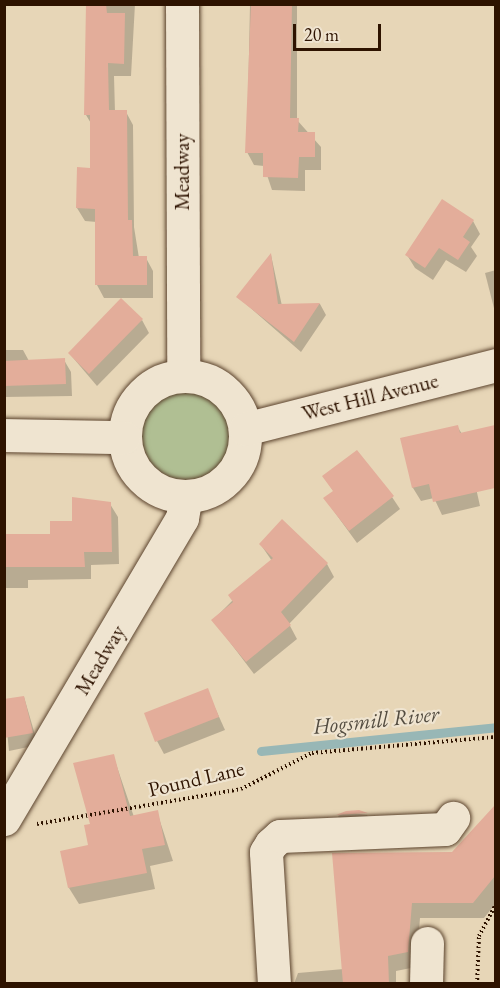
<!DOCTYPE html>
<html>
<head>
<meta charset="utf-8">
<style>
  body { margin:0 }
  #map { position:relative; width:500px; height:988px; overflow:hidden; background:#e7d6b7; font-family:"EB Garamond",serif }
  div>[style] { position:absolute }
  [style*='--x'] { left:calc(var(--x)*1px); top:calc(var(--y)*1px); width:calc(var(--w)*1px); rotate:calc(var(--a)*1deg) }
  .green>* { inset:0; background:#b0bf93 }
  .round { border-radius:50% }
  .shadow>* { inset:0; background:#0003 }
  .stream>* { height:9px; margin:-4.5px; padding:0 4.5px; transform-origin:4.5px; border-radius:4.5px; background:#98b7b6 }
  .building>* { inset:0; background:#e3ad9a }
  .path>* { height:4px; margin-top:-2px; transform-origin:0; background:repeating-linear-gradient(90deg,#2e1300 0 1.5px,transparent 0 4.5px) }
  .roads { filter:drop-shadow(0 0 2px #5c442e) drop-shadow(0 0 2px #5c442e) }
  .minor>* { height:33px; margin:-16.5px; padding:0 16.5px; transform-origin:16.5px; border-radius:16.5px; background:#efe4d0 }
  .minor>.ring { margin:-16.5px; padding:0; box-sizing:content-box; background:none; border:33px solid #efe4d0; border-radius:50% }
  span { translate:-50% -50%; white-space:nowrap; text-align:center; line-height:1.15; -webkit-text-stroke:4.5px #efe4d0; paint-order:stroke }
  .street-label { font-size:21px; color:#2e1300 }
  .water-label { font-size:22px; color:#534c40; font-style:italic }
  .frame { position:absolute; inset:0; border:6px solid #2e1300; pointer-events:none }
  .scale { position:absolute; left:293px; top:24px; width:88px; height:27px; box-sizing:border-box; border:3px solid #2e1300; border-top:0; padding-left:8px; font-size:18px; line-height:21px; white-space:nowrap; color:#2e1300; -webkit-text-stroke:4px #efe4d0; paint-order:stroke }
</style>
</head>
<body>
<div id="map">
  <div class="green">
    <i class="round" style="left:142px;top:392px;width:88px;height:88px"></i>
  </div>
  <div class="shadow">
    <i style="clip-path:polygon(88px 4px,135px 4px,131px 76px,114px 76px,115px 112px,126px 112px,133px 125px,134px 227px,139px 258px,146px 258px,153px 271px,153px 298px,104px 298px,97px 285px,97px 222px,85px 221px,77px 208px,92px 169px,92px 125px,86px 115px)"></i>
    <i style="clip-path:polygon(250px 4px,297px 4px,297px 120px,321px 147px,321px 170px,305px 170px,305px 191px,272px 190px,264px 166px,254px 165px,247px 152px)"></i>
    <i style="clip-path:polygon(473px 221px,480px 234px,471px 247px,477px 256px,466px 272px,446px 260px,433px 280px,415px 268px,407px 255px)"></i>
    <i style="clip-path:polygon(271px 255px,282px 306px,320px 304px,326px 315px,301px 352px,238px 297px)"></i>
    <i style="clip-path:polygon(496px 270px,496px 316px,485px 273px)"></i>
    <i style="clip-path:polygon(142px 320px,149px 333px,97px 386px,69px 353px)"></i>
    <i style="clip-path:polygon(4px 350px,23px 350px,29px 361px,64px 360px,71px 372px,72px 396px,4px 397px)"></i>
    <i style="clip-path:polygon(457px 426px,462px 434px,496px 427px,496px 483px,476px 488px,480px 506px,442px 515px,434px 498px,421px 501px,413px 488px,401px 439px)"></i>
    <i style="clip-path:polygon(324px 477px,392px 497px,400px 509px,357px 543px,325px 499px,334px 492px)"></i>
    <i style="clip-path:polygon(74px 499px,110px 504px,118px 517px,119px 564px,91px 565px,91px 579px,28px 580px,28px 588px,4px 588px,4px 536px,52px 536px,74px 523px)"></i>
    <i style="clip-path:polygon(261px 545px,327px 564px,334px 577px,289px 624px,297px 639px,254px 674px,213px 620px,272px 561px)"></i>
    <i style="clip-path:polygon(207px 690px,225px 730px,164px 754px,157px 741px)"></i>
    <i style="clip-path:polygon(24px 697px,38px 745px,9px 751px,4px 700px)"></i>
    <i style="clip-path:polygon(113px 755px,134px 817px,157px 812px,173px 861px,150px 866px,155px 889px,79px 904px,69px 888px,89px 846px)"></i>
    <i style="clip-path:polygon(496px 807px,496px 903px,484px 918px,420px 918px,416px 967px,396px 971px,396px 984px,294px 984px,298px 973px,344px 969px)"></i>
    <i style="clip-path:polygon(346px 812px,367px 815px,374px 826px,345px 827px,338px 816px)"></i>
  </div>
  <div class="stream">
    <i style="--x:261;--y:751;--w:236;--a:-5.8"></i>
  </div>
  <div class="building">
    <i style="clip-path:polygon(86px 4px,106px 4px,107px 13px,125px 13px,124px 64px,108px 63px,109px 110px,127px 110px,128px 220px,132px 220px,133px 256px,147px 256px,147px 285px,95px 285px,95px 209px,76px 208px,77px 167px,90px 168px,90px 115px,84px 115px)"></i>
    <i style="clip-path:polygon(251px 4px,292px 4px,290px 118px,299px 118px,298px 132px,315px 132px,315px 157px,299px 157px,298px 178px,263px 177px,263px 153px,245px 153px)"></i>
    <i style="clip-path:polygon(442px 199px,474px 220px,463px 237px,470px 242px,458px 260px,439px 248px,425px 268px,405px 255px)"></i>
    <i style="clip-path:polygon(271px 253px,278px 304px,320px 303px,294px 342px,236px 297px)"></i>
    <i style="clip-path:polygon(121px 298px,143px 319px,89px 374px,68px 353px)"></i>
    <i style="clip-path:polygon(65px 358px,66px 384px,4px 386px,4px 361px)"></i>
    <i style="clip-path:polygon(458px 425px,460px 433px,495px 425px,495px 488px,433px 502px,429px 484px,412px 488px,400px 438px)"></i>
    <i style="clip-path:polygon(357px 450px,394px 496px,349px 531px,323px 498px,333px 491px,322px 476px)"></i>
    <i style="clip-path:polygon(72px 497px,111px 502px,112px 552px,84px 552px,85px 567px,4px 567px,4px 534px,50px 534px,50px 521px,72px 521px)"></i>
    <i style="clip-path:polygon(282px 519px,328px 563px,281px 612px,291px 625px,246px 662px,211px 620px,233px 602px,228px 595px,273px 558px,259px 544px)"></i>
    <i style="clip-path:polygon(208px 688px,219px 717px,155px 742px,144px 713px)"></i>
    <i style="clip-path:polygon(24px 696px,33px 733px,4px 738px,4px 699px)"></i>
    <i style="clip-path:polygon(114px 754px,130px 816px,158px 810px,165px 845px,142px 849px,147px 873px,68px 888px,60px 851px,88px 845px,84px 825px,90px 824px,73px 763px)"></i>
    <i style="clip-path:polygon(495px 805px,495px 876px,473px 903px,412px 903px,408px 952px,388px 956px,389px 984px,343px 984px,332px 853px,452px 852px)"></i>
    <i style="clip-path:polygon(346px 811px,359px 810px,368px 813px,336px 815px)"></i>
  </div>
  <div class="path">
    <i style="--x:37;--y:824;--w:207;--a:-9.7"></i>
    <i style="--x:241;--y:789;--w:80;--a:-26.9"></i>
    <i style="--x:312;--y:753;--w:185;--a:-5"></i>
    <i style="--x:477;--y:984;--w:48;--a:-87.6"></i>
    <i style="--x:479;--y:936;--w:36;--a:-62"></i>
  </div>
  <div class="roads">
    <div class="minor">
      <i style="--x:182;--y:4;--w:371;--a:89.8"></i>
      <i class="ring" style="left:125px;top:376px;width:87px;height:87px"></i>
      <i style="--x:245;--y:429;--w:259;--a:-14.3"></i>
      <i style="--x:4;--y:435;--w:120;--a:1"></i>
      <i style="--x:4;--y:819;--w:350;--a:-59.4"></i>
      <i style="--x:182;--y:518;--w:22;--a:-80"></i>
      <i style="--x:274;--y:984;--w:132;--a:-93.5"></i>
      <i style="--x:266;--y:852;--w:9;--a:-58"></i>
      <i style="--x:271;--y:844;--w:12;--a:-42"></i>
      <i style="--x:280;--y:836;--w:165;--a:-2.4"></i>
      <i style="--x:445;--y:829;--w:14;--a:-54"></i>
      <i style="--x:426;--y:984;--w:41;--a:-88.6"></i>
    </div>
  </div>
  <div class="street-label">
    <span style="left:182px;top:172px;rotate:-90deg">Meadway</span>
    <span style="left:370px;top:397px;rotate:-14deg">West Hill Avenue</span>
    <span style="left:100px;top:660px;rotate:-59deg">Meadway</span>
    <span style="left:196px;top:779px;rotate:-13deg">Pound Lane</span>
  </div>
  <div class="water-label">
    <span style="left:376px;top:720px;rotate:-6deg">Hogsmill River</span>
  </div>
  <div class="frame"></div>
  <div class="scale">20 m</div>
</div>
</body>
</html>
